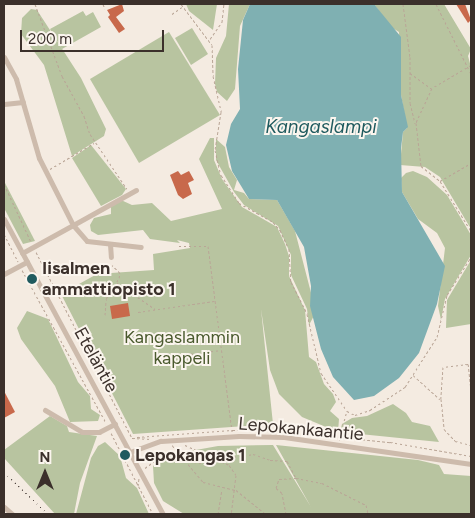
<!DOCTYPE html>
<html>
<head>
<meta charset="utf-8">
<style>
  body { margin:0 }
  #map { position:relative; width:475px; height:518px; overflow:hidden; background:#f4ebe1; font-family:Figtree,sans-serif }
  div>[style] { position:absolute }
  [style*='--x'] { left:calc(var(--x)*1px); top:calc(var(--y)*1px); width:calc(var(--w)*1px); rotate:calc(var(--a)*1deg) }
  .green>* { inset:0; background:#b8c4a0 }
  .water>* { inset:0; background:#7fb0b2 }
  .building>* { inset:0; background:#c8694b }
  .path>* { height:1px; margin-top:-0.5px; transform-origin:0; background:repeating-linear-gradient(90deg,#b9a596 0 2.5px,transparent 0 5px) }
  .minor>* { height:5px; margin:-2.5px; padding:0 2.5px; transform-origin:2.5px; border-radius:2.5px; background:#cdbbac }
  .rail>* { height:1px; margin-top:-0.5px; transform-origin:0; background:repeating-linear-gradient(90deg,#3b302b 0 1px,transparent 0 5px) }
  .dots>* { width:14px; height:14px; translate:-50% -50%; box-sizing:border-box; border:2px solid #fbf5ee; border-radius:50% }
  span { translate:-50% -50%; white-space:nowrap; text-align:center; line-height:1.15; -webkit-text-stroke:4px #fbf5ee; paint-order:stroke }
  .poi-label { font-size:18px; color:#3b302b; font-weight:700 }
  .left { translate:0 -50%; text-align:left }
  .park-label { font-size:18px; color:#4a5a2e }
  .street-label { font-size:18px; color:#3b302b }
  .water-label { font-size:19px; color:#1f5a5e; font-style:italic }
  .frame { position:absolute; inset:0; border:5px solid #3b302b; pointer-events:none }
  .north { position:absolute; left:20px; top:448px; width:50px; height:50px; -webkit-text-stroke:4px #fbf5ee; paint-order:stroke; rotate:0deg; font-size:14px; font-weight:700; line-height:20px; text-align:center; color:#3b302b }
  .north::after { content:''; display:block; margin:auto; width:18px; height:22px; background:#3b302b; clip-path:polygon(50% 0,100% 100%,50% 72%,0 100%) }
  .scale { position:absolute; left:20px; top:30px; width:144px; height:22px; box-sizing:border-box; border:2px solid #3b302b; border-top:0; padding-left:6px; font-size:15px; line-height:18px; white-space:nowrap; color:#3b302b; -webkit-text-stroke:4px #fbf5ee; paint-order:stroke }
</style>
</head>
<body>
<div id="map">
  <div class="green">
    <i style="clip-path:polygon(186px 4px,217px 4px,213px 30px,189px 11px)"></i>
    <i style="clip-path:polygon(229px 4px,250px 4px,240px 26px,235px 89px,227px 101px,217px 92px,215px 84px,216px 58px,226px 36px)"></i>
    <i style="clip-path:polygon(374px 4px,444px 4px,471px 49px,468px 56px,471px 67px,471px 229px,440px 177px,425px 167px,400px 165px,403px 132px,407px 128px,401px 95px,399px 32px,391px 27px)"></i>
    <i style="clip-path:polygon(31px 9px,37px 10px,81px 78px,106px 129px,104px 136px,72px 156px,44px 65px,21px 34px,22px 18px)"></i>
    <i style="clip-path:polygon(83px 11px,86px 16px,93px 12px,101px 27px,62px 49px,50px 29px)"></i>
    <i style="clip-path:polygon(192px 28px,208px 54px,191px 65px,175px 38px)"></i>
    <i style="clip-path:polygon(169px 32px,220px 115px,139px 163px,90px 79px)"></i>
    <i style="clip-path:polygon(210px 138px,214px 138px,214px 160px,222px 179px,242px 207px,277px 227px,285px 244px,289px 256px,289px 276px,305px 310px,309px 357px,316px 362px,324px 384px,333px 394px,336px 402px,330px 411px,339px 419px,338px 432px,302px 417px,279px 394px,270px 370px,261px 309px,273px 424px,133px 434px,61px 294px,97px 274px,154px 270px,153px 254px,190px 248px,189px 243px,177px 240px,180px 243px,150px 239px,143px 230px,98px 235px,91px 231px,90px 225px,94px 218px,111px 214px,111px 206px,121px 200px,132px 205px,152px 203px,171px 221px,222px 209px,199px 159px)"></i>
    <i style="clip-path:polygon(216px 139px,225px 147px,229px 167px,237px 180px,234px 190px,244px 193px,249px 199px,277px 200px,295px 231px,316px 312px,309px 325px,307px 309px,291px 275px,291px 255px,278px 226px,244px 205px,234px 192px,216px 160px)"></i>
    <i style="clip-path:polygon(91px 145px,126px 189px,122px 195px,101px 206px,72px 158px)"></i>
    <i style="clip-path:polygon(413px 171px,427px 177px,447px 195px,471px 235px,471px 255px,445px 299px,441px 320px,438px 306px,445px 248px,437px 233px,418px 219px,402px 192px,401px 178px,406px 173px)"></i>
    <i style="clip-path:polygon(4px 181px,35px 241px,23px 244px,4px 208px)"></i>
    <i style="clip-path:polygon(471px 260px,471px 324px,446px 328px,447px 300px)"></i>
    <i style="clip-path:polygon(27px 311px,48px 319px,78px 382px,90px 396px,91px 409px,100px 415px,98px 421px,70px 422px,55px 386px,21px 339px,17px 328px)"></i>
    <i style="clip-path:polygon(393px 404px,406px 413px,412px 422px,430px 426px,439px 442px,340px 432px,342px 424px,352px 418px,367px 416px)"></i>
    <i style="clip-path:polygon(50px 416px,67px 426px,69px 432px,97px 436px,80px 483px,74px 514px,55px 514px,4px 458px,4px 450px)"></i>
    <i style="clip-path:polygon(105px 442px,120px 456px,126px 478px,137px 488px,149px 514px,76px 514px,91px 458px,98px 446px)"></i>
    <i style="clip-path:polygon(273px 445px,311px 507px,276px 445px,418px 460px,439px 465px,444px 474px,471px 476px,471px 514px,184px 514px,163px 501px,154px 483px,153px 466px,168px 455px,218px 446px)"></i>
  </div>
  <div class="water">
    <i style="clip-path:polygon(250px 4px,374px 4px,401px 37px,401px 95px,408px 127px,403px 132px,401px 148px,402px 192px,445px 266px,437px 304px,419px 353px,399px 378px,374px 396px,354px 400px,333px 377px,321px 349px,310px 306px,311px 286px,304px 247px,277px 200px,249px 199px,232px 171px,226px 145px,231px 124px,240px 109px,238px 69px,243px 20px)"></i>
  </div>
  <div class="building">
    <i style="clip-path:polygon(122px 4px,124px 11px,116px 17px,125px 29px,119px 33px,108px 17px,110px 15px,107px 10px)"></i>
    <i style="clip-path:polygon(456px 4px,465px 4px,471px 20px,468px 23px)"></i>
    <i style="clip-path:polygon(178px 171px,181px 175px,189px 171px,194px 180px,188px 183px,192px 194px,183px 199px,178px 195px,170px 175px)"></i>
    <i style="clip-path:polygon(128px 303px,130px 316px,112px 319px,110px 306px)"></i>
    <i style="clip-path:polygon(4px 391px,15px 412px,4px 418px)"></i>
  </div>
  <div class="path">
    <i style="--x:35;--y:4;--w:77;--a:69.4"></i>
    <i style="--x:62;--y:76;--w:46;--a:61.2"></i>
    <i style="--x:84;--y:116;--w:19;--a:72"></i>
    <i style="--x:90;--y:134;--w:66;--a:56.1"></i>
    <i style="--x:103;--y:4;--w:5;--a:68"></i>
    <i style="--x:181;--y:4;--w:51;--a:52.9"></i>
    <i style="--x:212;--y:45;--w:31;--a:88"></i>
    <i style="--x:213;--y:76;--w:37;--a:77"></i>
    <i style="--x:221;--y:112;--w:38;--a:99"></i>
    <i style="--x:215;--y:150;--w:26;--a:77"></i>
    <i style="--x:221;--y:175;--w:33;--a:57"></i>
    <i style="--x:239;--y:203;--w:39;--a:29"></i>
    <i style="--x:273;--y:222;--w:11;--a:49"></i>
    <i style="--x:280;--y:230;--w:21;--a:65"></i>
    <i style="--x:289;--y:249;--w:33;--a:87"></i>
    <i style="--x:291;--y:282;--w:36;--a:63"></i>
    <i style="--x:307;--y:314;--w:61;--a:76.7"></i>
    <i style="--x:321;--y:373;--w:46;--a:55.6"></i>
    <i style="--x:347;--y:411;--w:9;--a:27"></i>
    <i style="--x:355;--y:415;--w:16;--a:-18"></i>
    <i style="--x:370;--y:410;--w:42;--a:-33.3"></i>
    <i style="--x:405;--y:387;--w:59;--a:-57.4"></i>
    <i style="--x:437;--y:337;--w:43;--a:-76.6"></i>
    <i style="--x:447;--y:295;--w:45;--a:-57.7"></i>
    <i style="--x:403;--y:4;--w:53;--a:82.5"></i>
    <i style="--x:410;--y:57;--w:46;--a:90"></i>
    <i style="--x:410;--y:103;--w:21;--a:76"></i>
    <i style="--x:436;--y:4;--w:78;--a:63.4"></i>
    <i style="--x:172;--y:14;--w:12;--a:-35"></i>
    <i style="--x:210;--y:39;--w:21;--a:-55"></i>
    <i style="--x:222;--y:22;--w:18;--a:-84"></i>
    <i style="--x:471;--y:65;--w:45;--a:149.5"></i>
    <i style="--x:432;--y:88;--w:38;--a:115"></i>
    <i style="--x:416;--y:123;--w:43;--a:83.4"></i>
    <i style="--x:421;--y:166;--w:24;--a:38"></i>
    <i style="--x:440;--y:181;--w:59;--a:58.2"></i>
    <i style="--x:410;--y:73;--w:26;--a:36"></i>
    <i style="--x:50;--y:169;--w:51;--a:-30.6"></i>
    <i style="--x:440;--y:181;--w:36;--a:-30"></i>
    <i style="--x:4;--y:184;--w:64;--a:65"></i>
    <i style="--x:4;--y:234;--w:31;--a:63"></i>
    <i style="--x:179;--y:246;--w:29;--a:0"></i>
    <i style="--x:208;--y:246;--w:187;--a:82.6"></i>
    <i style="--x:36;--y:252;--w:209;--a:62.7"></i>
    <i style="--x:132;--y:438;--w:19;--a:3"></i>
    <i style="--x:22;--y:270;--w:175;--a:61.2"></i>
    <i style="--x:117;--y:283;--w:46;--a:34.4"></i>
    <i style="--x:138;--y:312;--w:77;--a:-8.2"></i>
    <i style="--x:105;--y:315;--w:16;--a:-86"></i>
    <i style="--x:106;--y:299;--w:25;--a:-58"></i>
    <i style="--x:119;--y:278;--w:5;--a:-79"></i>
    <i style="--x:120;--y:273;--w:11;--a:-135"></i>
    <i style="--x:181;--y:355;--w:41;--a:-7"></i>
    <i style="--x:413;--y:375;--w:36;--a:42"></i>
    <i style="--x:471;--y:391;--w:27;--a:-96"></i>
    <i style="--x:468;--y:364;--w:25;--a:173"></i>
    <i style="--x:443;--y:367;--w:32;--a:94"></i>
    <i style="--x:441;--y:399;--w:30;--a:84"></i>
    <i style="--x:444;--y:429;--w:16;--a:47"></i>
    <i style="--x:455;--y:441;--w:16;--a:14"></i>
    <i style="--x:111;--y:433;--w:91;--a:62.6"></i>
    <i style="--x:137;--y:437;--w:95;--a:-4.2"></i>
    <i style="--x:232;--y:430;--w:41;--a:0"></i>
    <i style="--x:273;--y:430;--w:118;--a:5.9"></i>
    <i style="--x:390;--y:442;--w:82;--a:9.8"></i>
    <i style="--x:339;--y:440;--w:30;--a:-75"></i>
    <i style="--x:172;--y:445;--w:48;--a:50"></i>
    <i style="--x:203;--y:482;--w:34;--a:14"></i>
    <i style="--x:236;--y:490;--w:38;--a:39"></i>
    <i style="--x:185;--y:445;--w:48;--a:24.4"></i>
    <i style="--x:229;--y:465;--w:12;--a:55"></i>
    <i style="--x:236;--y:475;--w:39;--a:97"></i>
    <i style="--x:145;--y:468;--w:17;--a:-36"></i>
    <i style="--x:159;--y:458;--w:52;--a:6.6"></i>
    <i style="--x:211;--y:464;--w:9;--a:-32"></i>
    <i style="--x:219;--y:459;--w:34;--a:-8"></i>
    <i style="--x:253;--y:454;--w:18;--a:19"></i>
    <i style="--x:270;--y:460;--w:17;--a:3"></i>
    <i style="--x:287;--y:461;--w:19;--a:62"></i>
    <i style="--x:296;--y:478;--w:26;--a:11"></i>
    <i style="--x:322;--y:483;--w:49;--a:26.6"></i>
    <i style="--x:366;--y:505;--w:9;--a:77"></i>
    <i style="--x:138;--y:486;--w:8;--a:-83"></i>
    <i style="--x:218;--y:514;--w:25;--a:-81"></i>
    <i style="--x:286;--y:514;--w:21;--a:-101"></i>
    <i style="--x:282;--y:493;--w:8;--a:-140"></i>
    <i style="--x:276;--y:488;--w:9;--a:-72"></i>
    <i style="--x:279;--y:479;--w:17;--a:-3"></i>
  </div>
  <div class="minor">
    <i style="--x:4;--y:57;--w:25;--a:61"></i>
    <i style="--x:16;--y:79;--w:82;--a:73.8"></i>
    <i style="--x:39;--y:158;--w:75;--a:63.1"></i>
    <i style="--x:73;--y:225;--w:58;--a:151.2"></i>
    <i style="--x:4;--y:104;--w:19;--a:-6"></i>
    <i style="--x:136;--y:190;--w:72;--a:150.9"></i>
    <i style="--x:73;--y:225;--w:21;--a:49"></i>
    <i style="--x:87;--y:241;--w:54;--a:6.3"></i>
    <i style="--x:4;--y:219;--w:335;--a:61.7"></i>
    <i style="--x:110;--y:244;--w:13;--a:86"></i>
    <i style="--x:4;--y:274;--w:26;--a:-28"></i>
    <i style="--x:45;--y:410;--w:43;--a:30.7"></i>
    <i style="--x:82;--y:432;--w:17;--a:0"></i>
    <i style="--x:99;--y:432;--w:18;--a:-27"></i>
    <i style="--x:130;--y:452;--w:33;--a:-20"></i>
    <i style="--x:161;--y:441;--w:78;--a:-3.7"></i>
    <i style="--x:239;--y:436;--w:45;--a:1.3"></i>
    <i style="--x:284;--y:437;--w:189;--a:8.2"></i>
    <i style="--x:4;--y:507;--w:11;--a:41"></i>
  </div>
  <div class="rail">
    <i style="--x:4;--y:472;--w:61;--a:43.7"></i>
  </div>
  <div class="dots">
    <i style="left:32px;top:279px;background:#1f5a5e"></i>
    <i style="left:125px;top:455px;background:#1f5a5e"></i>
  </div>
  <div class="poi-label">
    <span class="left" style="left:42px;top:279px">Iisalmen<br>ammattiopisto 1</span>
    <span class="left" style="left:135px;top:455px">Lepokangas 1</span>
  </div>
  <div class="park-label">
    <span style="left:182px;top:348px">Kangaslammin<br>kappeli</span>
  </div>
  <div class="street-label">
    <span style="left:96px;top:360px;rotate:61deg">Eteläntie</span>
    <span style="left:301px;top:429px;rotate:5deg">Lepokankaantie</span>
  </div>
  <div class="water-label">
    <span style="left:321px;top:127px">Kangaslampi</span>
  </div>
  <div class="frame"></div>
  <div class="north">N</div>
  <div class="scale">200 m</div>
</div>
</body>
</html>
